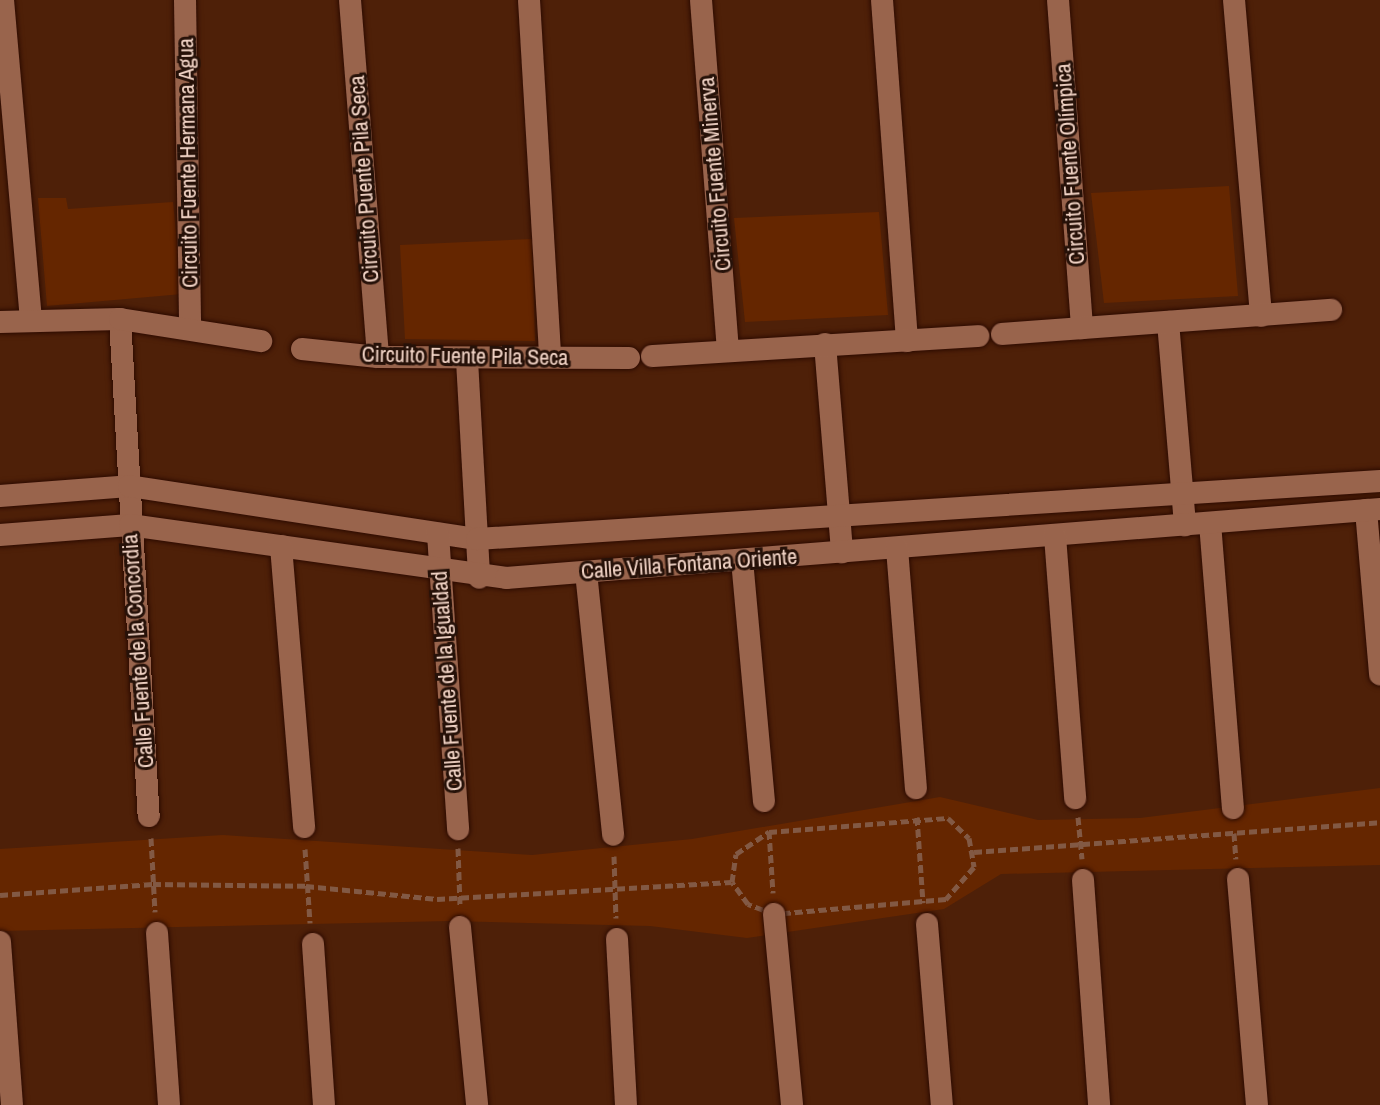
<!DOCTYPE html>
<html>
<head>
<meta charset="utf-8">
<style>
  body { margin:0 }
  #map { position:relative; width:1380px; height:1105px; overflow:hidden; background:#4e2008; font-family:"Archivo Narrow",sans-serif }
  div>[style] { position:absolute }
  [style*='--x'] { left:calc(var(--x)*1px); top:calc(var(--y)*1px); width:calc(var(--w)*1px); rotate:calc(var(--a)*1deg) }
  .green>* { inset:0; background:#652600 }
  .path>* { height:5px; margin-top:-2.5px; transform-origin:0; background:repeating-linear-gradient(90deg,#825944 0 8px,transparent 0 12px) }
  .roads { filter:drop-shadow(0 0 2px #2d0b00) drop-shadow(0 0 2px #2d0b00) }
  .minor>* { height:22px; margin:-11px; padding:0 11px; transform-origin:11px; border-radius:11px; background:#99644c }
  span { translate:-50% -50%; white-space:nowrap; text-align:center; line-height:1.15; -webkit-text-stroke:6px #261108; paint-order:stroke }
  .street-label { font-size:22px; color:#f3d5c7 }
</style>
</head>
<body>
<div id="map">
  <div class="green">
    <i style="clip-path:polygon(1229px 186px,1238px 296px,1104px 303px,1091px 193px)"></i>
    <i style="clip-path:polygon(38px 198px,66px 198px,68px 209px,173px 202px,182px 294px,47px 306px)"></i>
    <i style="clip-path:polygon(879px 212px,888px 315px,745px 322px,734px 218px)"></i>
    <i style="clip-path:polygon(532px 239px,535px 341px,405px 339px,400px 245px)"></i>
    <i style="clip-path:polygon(1380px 788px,1380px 865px,1001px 874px,944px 909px,747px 938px,650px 926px,450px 921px,0 931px,0 849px,223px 835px,532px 855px,692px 839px,940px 797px,1038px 820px,1140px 818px)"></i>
  </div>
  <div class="path">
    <i style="--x:917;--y:817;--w:86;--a:86"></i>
    <i style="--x:1078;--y:817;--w:42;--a:84.6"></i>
    <i style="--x:948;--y:818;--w:29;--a:44"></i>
    <i style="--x:969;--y:838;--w:29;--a:80"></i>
    <i style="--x:974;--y:867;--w:43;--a:131.2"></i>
    <i style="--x:946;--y:899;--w:173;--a:175"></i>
    <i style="--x:774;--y:914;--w:28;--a:-159"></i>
    <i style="--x:748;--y:904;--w:27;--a:-126"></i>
    <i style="--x:732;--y:882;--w:28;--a:-82"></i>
    <i style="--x:736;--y:854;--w:40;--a:-34"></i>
    <i style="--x:769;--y:832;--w:180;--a:-4.5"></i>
    <i style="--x:769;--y:831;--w:62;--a:86.3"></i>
    <i style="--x:1234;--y:833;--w:26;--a:86"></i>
    <i style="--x:151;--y:838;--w:74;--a:86.9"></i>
    <i style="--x:458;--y:848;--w:58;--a:88"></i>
    <i style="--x:305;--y:849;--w:74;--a:86.1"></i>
    <i style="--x:974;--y:852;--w:407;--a:-4.2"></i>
    <i style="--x:614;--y:856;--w:62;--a:88.2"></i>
    <i style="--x:0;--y:895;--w:153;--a:-4.1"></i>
    <i style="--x:153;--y:884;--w:153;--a:0.7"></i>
    <i style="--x:306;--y:886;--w:132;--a:5.7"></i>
    <i style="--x:437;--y:899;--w:295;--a:-3.3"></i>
  </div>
  <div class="roads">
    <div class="minor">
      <i style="--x:3;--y:0;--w:320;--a:85"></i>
      <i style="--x:185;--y:0;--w:327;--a:89.1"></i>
      <i style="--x:350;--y:0;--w:358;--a:85.5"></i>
      <i style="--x:529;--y:0;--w:357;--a:86.6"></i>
      <i style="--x:701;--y:0;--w:348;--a:85.6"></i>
      <i style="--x:882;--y:0;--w:342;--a:85.8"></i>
      <i style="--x:1058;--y:0;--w:329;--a:85.8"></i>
      <i style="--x:1234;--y:0;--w:317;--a:85.1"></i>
      <i style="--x:120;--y:319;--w:498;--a:86.7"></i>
      <i style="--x:0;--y:322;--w:120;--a:-1.4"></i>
      <i style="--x:120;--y:319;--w:143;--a:8.9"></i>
      <i style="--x:1168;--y:322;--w:204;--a:85.2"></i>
      <i style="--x:1002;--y:334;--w:330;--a:-4.2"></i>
      <i style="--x:825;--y:344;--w:209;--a:85.3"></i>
      <i style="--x:302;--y:349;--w:76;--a:6"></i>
      <i style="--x:378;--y:357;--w:251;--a:0.2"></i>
      <i style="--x:652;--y:356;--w:327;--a:-3.5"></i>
      <i style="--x:467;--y:360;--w:218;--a:86.8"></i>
      <i style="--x:0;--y:496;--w:129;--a:-4.4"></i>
      <i style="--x:129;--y:486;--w:352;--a:8.7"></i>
      <i style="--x:477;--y:539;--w:905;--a:-3.68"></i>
      <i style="--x:1366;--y:510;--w:165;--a:85.1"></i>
      <i style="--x:1210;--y:523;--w:286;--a:85.4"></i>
      <i style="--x:438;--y:534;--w:296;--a:86.1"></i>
      <i style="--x:0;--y:535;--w:130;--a:-4.4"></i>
      <i style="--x:130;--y:525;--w:380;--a:8"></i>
      <i style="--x:506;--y:578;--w:877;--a:-4.51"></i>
      <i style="--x:1055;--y:536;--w:263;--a:85.6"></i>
      <i style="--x:281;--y:546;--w:282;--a:85.3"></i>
      <i style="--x:897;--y:548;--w:241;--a:85.5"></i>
      <i style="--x:742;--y:560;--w:242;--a:84.8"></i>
      <i style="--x:586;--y:572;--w:264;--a:84.1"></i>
      <i style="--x:1238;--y:879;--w:227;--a:85.2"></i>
      <i style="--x:1083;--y:880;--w:226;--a:85.9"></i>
      <i style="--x:774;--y:914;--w:192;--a:84.6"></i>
      <i style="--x:927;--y:924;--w:182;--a:85.3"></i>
      <i style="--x:460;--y:927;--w:179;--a:84.5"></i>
      <i style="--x:157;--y:933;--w:172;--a:86"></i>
      <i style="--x:617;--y:939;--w:166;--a:86.9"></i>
      <i style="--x:0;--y:942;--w:163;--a:85.8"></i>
      <i style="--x:313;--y:944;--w:161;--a:86.1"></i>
    </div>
  </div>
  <div class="street-label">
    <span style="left:188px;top:163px;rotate:-91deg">Circuito Fuente Hermana Agua</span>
    <span style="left:1070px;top:164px;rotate:-94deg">Circuito Fuente Olímpica</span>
    <span style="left:715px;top:174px;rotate:-95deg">Circuito Fuente Minerva</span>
    <span style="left:364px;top:179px;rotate:-94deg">Circuito Puente Pila Seca</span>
    <span style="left:465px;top:356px;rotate:1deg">Circuito Fuente Pila Seca</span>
    <span style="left:689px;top:564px;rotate:-4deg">Calle Villa Fontana Oriente</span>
    <span style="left:138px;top:651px;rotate:-94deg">Calle Fuente de la Concordia</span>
    <span style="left:447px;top:681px;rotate:-94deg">Calle Fuente de la Igualdad</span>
  </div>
</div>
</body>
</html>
